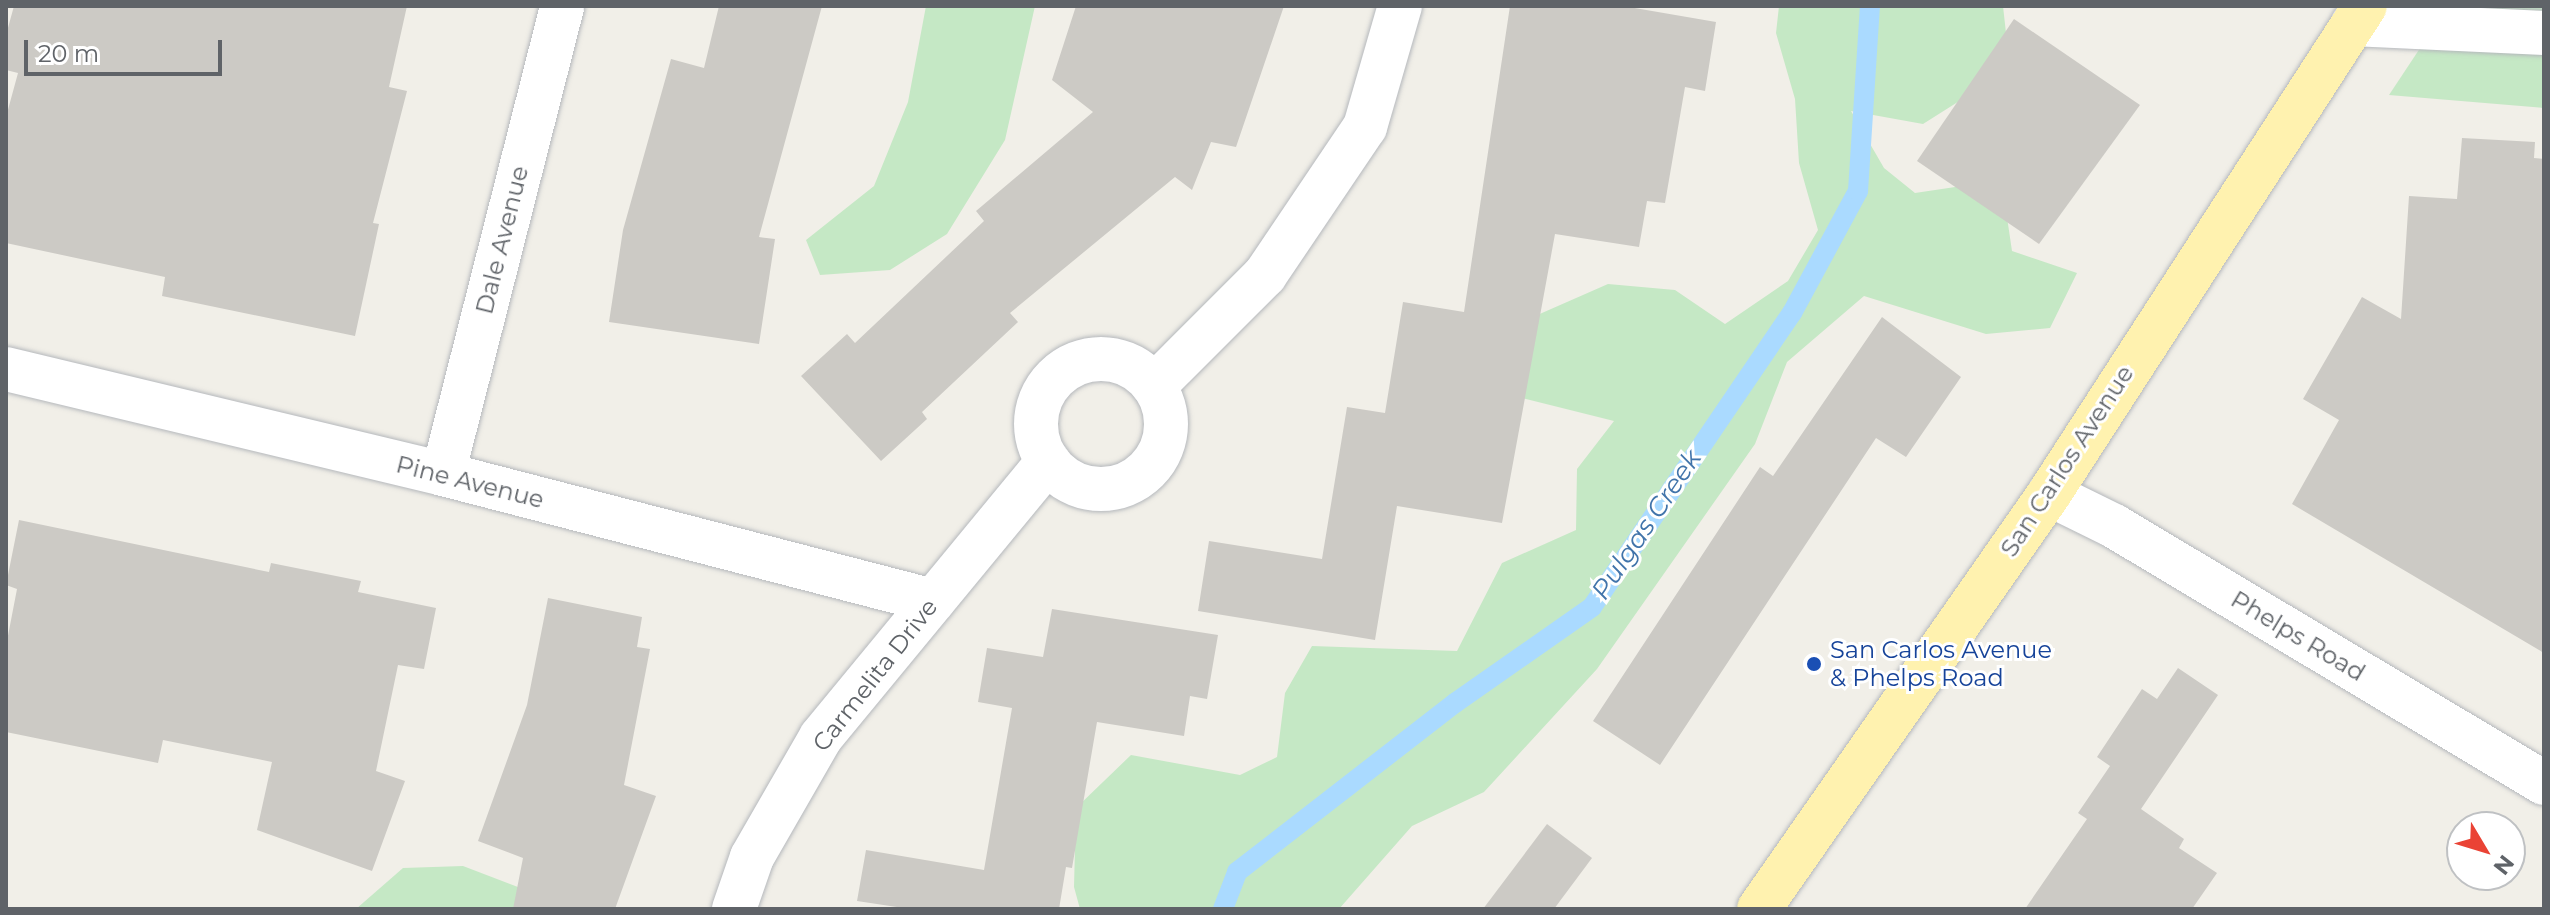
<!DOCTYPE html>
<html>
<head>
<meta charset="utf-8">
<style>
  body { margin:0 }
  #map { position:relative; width:2550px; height:915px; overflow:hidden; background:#f1efe8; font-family:Montserrat,sans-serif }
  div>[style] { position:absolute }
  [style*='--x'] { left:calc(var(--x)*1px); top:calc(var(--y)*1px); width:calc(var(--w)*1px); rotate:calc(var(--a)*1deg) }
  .green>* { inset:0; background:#c5e8c5 }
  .stream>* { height:20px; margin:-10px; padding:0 10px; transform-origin:10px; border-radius:10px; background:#aadaff }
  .building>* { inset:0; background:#cccac5 }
  .roads { filter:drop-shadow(0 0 2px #b5b8bc) drop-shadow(0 0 2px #b5b8bc) }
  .minor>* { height:44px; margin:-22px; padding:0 22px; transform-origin:22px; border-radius:22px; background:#fff }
  .minor>.ring { margin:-22px; padding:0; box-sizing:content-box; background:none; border:44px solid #fff; border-radius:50% }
  .major>* { height:44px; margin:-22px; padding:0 22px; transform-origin:22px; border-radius:22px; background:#fff2af }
  .dots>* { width:22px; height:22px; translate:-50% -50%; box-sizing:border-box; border:4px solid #fff; border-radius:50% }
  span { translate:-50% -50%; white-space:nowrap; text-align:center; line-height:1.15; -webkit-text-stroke:6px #fff; paint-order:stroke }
  .street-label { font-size:24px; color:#5f6368 }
  .transit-label { font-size:24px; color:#164399 }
  .left { translate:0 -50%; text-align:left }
  .water-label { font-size:26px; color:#4174aa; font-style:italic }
  .frame { position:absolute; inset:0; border:8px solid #5f6368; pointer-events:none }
  .north { position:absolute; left:2446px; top:811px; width:80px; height:80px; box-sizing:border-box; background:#fff; border:2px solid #bfc1c3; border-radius:50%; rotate:128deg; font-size:22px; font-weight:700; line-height:32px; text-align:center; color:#5f6368 }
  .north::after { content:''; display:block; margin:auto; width:28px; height:36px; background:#ea4335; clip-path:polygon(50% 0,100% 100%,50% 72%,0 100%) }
  .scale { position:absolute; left:24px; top:40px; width:198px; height:36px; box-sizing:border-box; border:4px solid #5f6368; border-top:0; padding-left:10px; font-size:24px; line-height:28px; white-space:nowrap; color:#5f6368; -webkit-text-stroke:6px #fff; paint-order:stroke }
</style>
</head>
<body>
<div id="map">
  <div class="green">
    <i style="clip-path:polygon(926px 6px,1035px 6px,1005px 140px,947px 234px,890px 270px,820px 275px,806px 240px,874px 186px,908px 102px)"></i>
    <i style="clip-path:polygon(1779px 6px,2003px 6px,2010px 69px,1923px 124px,1851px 111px,1884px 168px,1915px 193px,1982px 183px,2004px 197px,2012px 251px,2077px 273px,2050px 328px,1986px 334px,1864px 296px,1787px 362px,1755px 444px,1597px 669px,1484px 792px,1412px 826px,1339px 909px,1080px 909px,1074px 887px,1076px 808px,1131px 755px,1240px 775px,1277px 757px,1285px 693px,1312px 646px,1457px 651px,1502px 563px,1576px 530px,1577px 469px,1614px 421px,1502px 393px,1526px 320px,1608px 284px,1675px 290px,1725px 324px,1788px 281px,1818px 230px,1799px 163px,1795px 99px,1776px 33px)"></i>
    <i style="clip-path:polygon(2448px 6px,2544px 6px,2544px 108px,2389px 95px)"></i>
    <i style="clip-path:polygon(463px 866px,531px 892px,527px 909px,356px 909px,403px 868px)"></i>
  </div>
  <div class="stream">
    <i style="--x:1223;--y:909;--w:40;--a:-69"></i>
    <i style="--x:1237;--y:872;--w:276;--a:-37.8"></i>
    <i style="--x:1455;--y:703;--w:167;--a:-35"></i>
    <i style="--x:1592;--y:607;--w:356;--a:-55.8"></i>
    <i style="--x:1792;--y:313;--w:139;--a:-61.6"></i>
    <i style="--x:1858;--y:191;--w:185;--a:-86.3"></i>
  </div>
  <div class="building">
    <i style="clip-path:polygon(14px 6px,407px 6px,389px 87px,407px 91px,373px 223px,379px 224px,355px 336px,162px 296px,165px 277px,6px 243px,6px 117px,18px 73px,6px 70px,6px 35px)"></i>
    <i style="clip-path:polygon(719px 6px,822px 6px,759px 237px,775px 239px,759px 344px,609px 322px,623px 230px,671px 59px,704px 68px)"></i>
    <i style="clip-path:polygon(1076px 6px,1284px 6px,1236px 147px,1211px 142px,1192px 190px,1175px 177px,1010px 313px,1018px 322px,922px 412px,927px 419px,881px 461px,801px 376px,847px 334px,855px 343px,984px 221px,976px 211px,1093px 112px,1052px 80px)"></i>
    <i style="clip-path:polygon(1510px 6px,1623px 6px,1716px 22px,1705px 91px,1685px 87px,1665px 203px,1647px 201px,1639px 247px,1555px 234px,1502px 523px,1397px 506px,1375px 640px,1198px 611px,1209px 541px,1322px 559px,1347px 407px,1385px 413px,1403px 302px,1464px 312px)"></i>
    <i style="clip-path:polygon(2014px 19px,2140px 105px,2039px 244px,1917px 161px)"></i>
    <i style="clip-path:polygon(2462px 138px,2535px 142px,2534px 158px,2544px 159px,2544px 653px,2292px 504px,2339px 420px,2303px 399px,2362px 297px,2401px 319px,2409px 196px,2457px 199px)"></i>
    <i style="clip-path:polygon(1882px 317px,1961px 377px,1906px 457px,1876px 438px,1660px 765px,1593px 721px,1760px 467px,1773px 476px)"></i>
    <i style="clip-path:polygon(19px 520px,269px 572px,271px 563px,361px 581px,358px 592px,436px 608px,424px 669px,398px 665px,376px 771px,405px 781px,372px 871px,257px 830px,272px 762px,163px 740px,158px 763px,6px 732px,6px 646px,17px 589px,6px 585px)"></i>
    <i style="clip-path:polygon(548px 598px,642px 617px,637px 647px,650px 649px,624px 785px,656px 796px,615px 909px,513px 909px,523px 858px,478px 841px,527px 705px)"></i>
    <i style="clip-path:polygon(1052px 609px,1218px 635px,1207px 699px,1190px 696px,1184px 736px,1097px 722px,1072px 868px,1066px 867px,1059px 909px,910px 909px,857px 901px,866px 850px,984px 870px,1012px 708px,978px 702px,987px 648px,1043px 657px)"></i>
    <i style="clip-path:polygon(2178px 668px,2218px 695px,2141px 809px,2184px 839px,2179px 848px,2217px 873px,2192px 909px,2025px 909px,2087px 819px,2078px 813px,2110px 766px,2097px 757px,2142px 689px,2157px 699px)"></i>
    <i style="clip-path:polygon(1547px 824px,1592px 858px,1554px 909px,1483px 909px)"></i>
  </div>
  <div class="roads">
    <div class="minor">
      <i style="--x:2353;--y:24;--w:191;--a:2.7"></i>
      <i class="ring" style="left:1036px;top:359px;width:86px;height:86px"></i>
      <i style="--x:6;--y:369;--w:449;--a:13.5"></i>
      <i style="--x:443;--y:474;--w:506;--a:14.53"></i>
      <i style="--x:1154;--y:386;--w:157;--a:-45"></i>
      <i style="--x:1265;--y:275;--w:179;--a:-56"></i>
      <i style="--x:1365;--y:127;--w:126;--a:-73.9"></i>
      <i style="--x:443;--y:474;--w:483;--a:-75.7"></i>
      <i style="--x:2049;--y:494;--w:72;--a:26.2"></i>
      <i style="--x:2114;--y:526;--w:501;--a:30.87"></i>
      <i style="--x:734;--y:909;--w:55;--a:-70.9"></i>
      <i style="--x:752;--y:857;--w:138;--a:-60.1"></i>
      <i style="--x:821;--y:737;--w:357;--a:-50.5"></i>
    </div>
    <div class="major">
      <i style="--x:1759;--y:909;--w:506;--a:-55.05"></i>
      <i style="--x:2049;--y:494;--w:581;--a:-57.08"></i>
    </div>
  </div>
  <div class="dots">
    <i style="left:1814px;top:664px;background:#1a4fb4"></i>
  </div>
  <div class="street-label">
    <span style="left:502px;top:240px;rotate:-76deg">Dale Avenue</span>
    <span style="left:2067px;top:461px;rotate:-57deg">San Carlos Avenue</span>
    <span style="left:470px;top:482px;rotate:14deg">Pine Avenue</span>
    <span style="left:2298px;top:636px;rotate:31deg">Phelps Road</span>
    <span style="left:875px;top:675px;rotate:-52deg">Carmelita Drive</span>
  </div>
  <div class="transit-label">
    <span class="left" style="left:1830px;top:664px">San Carlos Avenue<br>&amp; Phelps Road</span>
  </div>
  <div class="water-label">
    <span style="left:1647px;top:525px;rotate:-56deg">Pulgas Creek</span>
  </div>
  <div class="frame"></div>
  <div class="north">N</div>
  <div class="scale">20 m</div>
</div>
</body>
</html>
